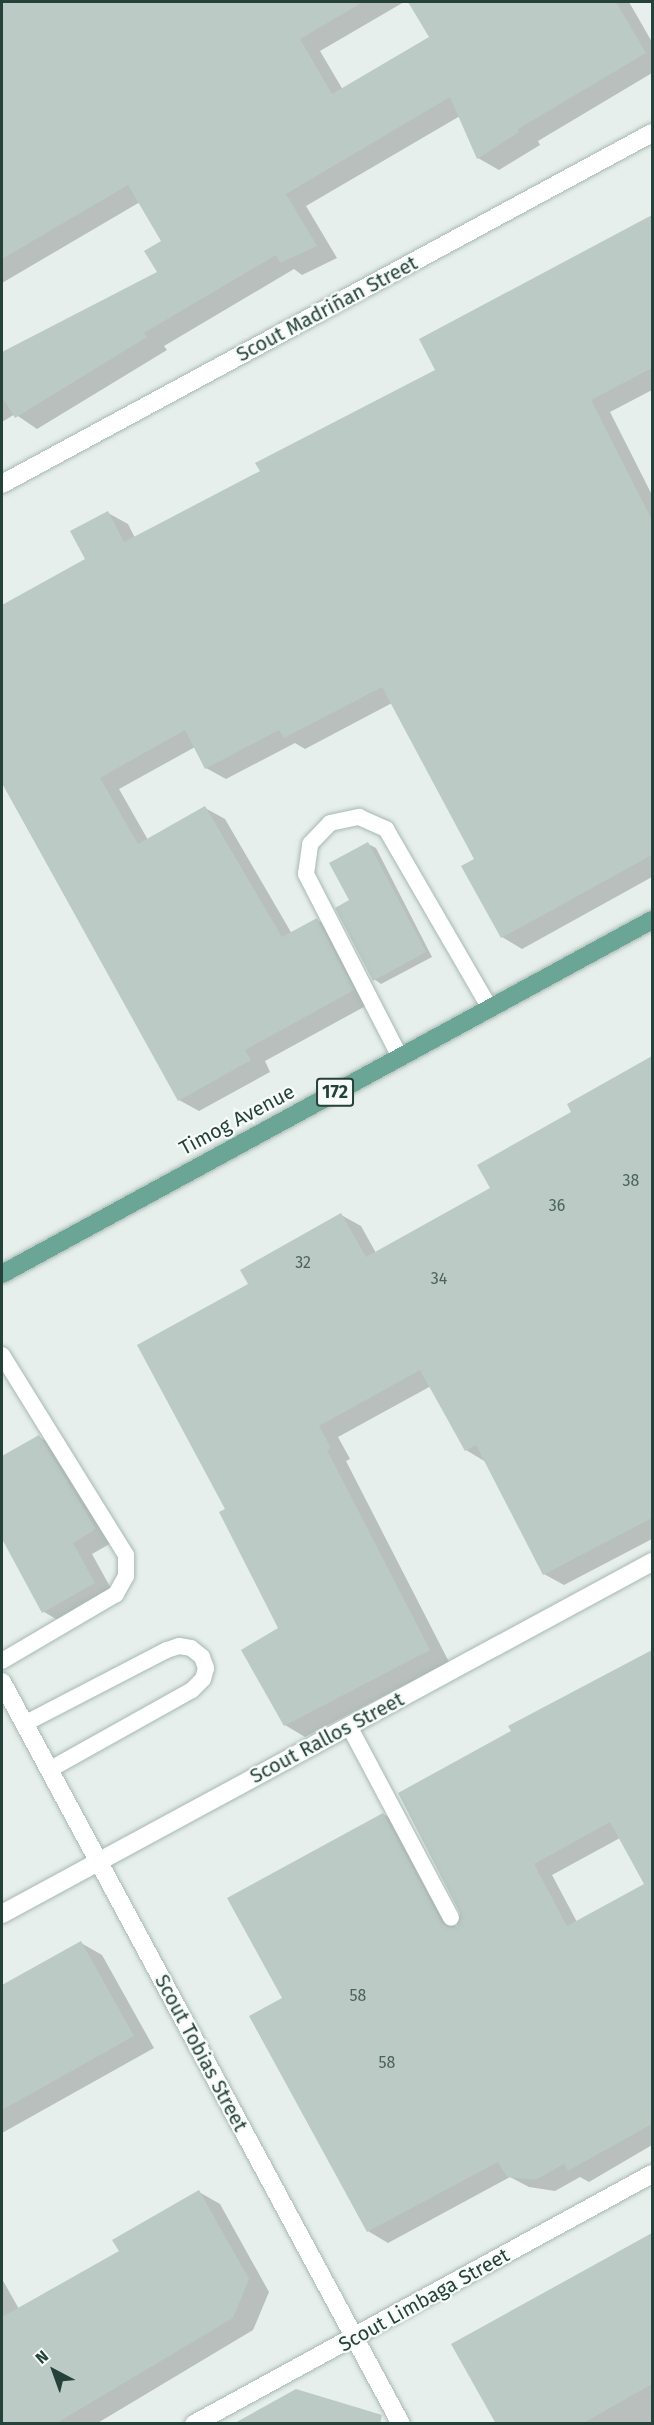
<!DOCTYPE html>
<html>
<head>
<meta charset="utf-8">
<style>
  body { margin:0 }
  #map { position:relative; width:654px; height:2425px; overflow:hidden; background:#e6efeb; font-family:"Fira Sans",sans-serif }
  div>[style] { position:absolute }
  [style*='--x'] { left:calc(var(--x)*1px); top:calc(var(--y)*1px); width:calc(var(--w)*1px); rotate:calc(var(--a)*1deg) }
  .shadow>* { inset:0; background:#0003 }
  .building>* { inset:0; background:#bbcac4 }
  .roads { filter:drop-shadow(0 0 2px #a8b8b2) drop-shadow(0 0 2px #a8b8b2) }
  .lane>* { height:16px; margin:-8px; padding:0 8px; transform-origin:8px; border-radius:8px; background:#fff }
  .street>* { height:18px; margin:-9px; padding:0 9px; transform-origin:9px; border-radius:9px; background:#fff }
  .secondary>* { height:18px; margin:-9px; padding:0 9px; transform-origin:9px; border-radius:9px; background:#fff }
  .primary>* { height:18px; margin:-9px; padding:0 9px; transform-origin:9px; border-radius:9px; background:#6aa596 }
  span { translate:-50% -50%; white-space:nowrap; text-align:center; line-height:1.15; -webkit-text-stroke:4.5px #f7fbf9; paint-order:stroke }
  .number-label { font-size:16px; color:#4a645c }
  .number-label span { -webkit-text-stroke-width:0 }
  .shield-label span { padding:2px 4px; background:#f7fbf9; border:2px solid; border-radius:4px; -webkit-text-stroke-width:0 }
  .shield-label { font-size:18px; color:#24423a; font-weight:700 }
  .street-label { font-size:20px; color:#24423a }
  .frame { position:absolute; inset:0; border:3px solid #24423a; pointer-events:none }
  .north { position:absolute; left:24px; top:2341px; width:60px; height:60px; -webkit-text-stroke:4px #f7fbf9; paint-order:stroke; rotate:319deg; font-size:16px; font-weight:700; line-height:24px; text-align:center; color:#24423a }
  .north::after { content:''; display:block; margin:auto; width:21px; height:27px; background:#24423a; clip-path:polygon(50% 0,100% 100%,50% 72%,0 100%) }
</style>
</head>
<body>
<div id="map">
  <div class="shadow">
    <i style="clip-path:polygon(2px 2px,404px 2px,320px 51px,343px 90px,431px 37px,410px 2px,629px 2px,652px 42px,652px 73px,538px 141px,540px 145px,499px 170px,478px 158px,460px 116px,306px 206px,337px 258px,302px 275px,294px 269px,164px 346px,167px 350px,37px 429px,15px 414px,2px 422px,2px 354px,159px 273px,163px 241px,140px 202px,2px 283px)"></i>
    <i style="clip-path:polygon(652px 217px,652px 390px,610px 412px,652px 495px,652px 877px,522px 949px,502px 937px,476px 860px,392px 703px,305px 749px,295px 743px,226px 779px,206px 768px,195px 747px,119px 789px,148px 840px,205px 808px,225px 819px,292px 934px,317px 920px,337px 931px,373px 1002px,265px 1061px,270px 1072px,199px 1111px,179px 1100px,2px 783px,2px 607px,87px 560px,108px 513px,128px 524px,135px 538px,262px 472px,437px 371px,421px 339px)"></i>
    <i style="clip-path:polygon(368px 844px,376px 848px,432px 957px,381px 984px,374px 979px)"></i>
    <i style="clip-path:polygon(652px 1058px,652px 1539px,564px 1585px,544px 1574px,486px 1462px,466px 1450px,431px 1386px,338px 1437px,350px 1459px,346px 1461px,449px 1662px,305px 1737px,285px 1725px,280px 1628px,227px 1509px,250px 1285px,341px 1215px,361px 1226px,376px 1253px,492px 1189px,573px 1113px,569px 1105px)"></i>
    <i style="clip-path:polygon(39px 1437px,59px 1448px,115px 1541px,92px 1554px,114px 1594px,63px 1623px,44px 1612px,2px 1536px,2px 1457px)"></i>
    <i style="clip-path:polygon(evenodd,652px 1651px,652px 2145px,589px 2182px,580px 2177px,555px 2191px,529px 2187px,510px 2177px,388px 2243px,368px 2231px,251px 2017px,284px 1999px,383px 1814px,403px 1826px,457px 1929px,513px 1732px,510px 1726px,652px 1651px,620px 1838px,646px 1884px,577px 1922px,552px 1875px,620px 1838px)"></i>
    <i style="clip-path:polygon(81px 1943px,102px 1955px,154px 2048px,2px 2133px,2px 1987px)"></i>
    <i style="clip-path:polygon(199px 2192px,220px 2204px,269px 2292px,253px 2330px,96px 2424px,2px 2424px,2px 2279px,19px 2309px,121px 2252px)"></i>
    <i style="clip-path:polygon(652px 2234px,652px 2424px,498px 2424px,453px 2345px)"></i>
  </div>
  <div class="building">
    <i style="clip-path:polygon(2px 2px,363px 2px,300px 39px,332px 94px,429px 37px,408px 2px,616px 2px,646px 53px,518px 129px,519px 132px,477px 159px,450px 97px,286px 194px,317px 246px,280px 263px,276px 255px,144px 333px,147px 337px,15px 418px,2px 397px,2px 352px,157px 272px,144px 251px,161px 241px,128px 185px,2px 259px)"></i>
    <i style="clip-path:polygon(652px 215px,652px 368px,591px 400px,652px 520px,652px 855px,501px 938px,461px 866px,474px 859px,382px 687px,284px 738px,279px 730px,205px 769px,185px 730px,100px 778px,138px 844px,205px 806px,282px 937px,317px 918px,354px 990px,245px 1050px,251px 1060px,178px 1101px,2px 783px,2px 605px,85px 559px,70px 531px,108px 511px,124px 542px,260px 471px,255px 463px,435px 370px,419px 339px)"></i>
    <i style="clip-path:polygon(368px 842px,426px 952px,373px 981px,335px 908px,349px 900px,329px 863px)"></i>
    <i style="clip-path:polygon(652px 1056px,652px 1518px,543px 1575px,476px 1445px,465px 1451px,420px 1370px,319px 1426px,331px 1448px,327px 1450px,430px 1650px,284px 1726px,241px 1650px,278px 1628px,219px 1512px,225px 1509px,137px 1345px,248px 1284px,240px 1270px,341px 1213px,366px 1257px,490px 1188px,477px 1165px,571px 1112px,567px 1104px)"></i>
    <i style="clip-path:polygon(39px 1435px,96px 1529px,73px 1543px,95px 1583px,42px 1613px,2px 1539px,2px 1456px)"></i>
    <i style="clip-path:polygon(evenodd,652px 1650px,652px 2124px,568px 2171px,564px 2164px,535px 2180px,507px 2177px,498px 2162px,367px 2232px,249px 2016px,282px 1998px,227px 1898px,383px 1813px,442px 1923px,450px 1928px,456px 1927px,460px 1913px,398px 1793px,511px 1731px,508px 1726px,652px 1650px,610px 1822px,644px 1884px,567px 1926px,534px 1864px,610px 1822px)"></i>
    <i style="clip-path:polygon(81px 1941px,134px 2036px,2px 2110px,2px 1985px)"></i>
    <i style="clip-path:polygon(199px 2190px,249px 2279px,233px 2318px,55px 2424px,2px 2424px,2px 2317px,119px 2251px,112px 2240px)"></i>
    <i style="clip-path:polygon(652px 2233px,652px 2384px,582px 2424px,496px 2424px,451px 2344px)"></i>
    <i style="clip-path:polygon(296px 2389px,382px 2415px,380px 2424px,233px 2424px)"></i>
  </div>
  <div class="roads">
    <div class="lane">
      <i style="--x:400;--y:1057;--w:206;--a:-117.2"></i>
      <i style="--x:306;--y:874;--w:30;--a:-82"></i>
      <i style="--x:310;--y:844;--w:29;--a:-46"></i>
      <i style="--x:330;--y:823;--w:30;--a:-12"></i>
      <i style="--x:359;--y:817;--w:30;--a:24"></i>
      <i style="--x:386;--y:829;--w:206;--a:59.9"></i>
      <i style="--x:2;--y:1355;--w:235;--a:58.2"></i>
      <i style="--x:126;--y:1555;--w:21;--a:90"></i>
      <i style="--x:126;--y:1576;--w:21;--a:119"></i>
      <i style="--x:116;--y:1594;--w:132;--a:149.6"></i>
      <i style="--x:24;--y:1724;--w:161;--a:-27.4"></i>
      <i style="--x:167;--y:1650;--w:13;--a:-18"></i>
      <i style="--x:179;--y:1646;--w:12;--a:9"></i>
      <i style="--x:191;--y:1648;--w:14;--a:39"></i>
      <i style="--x:202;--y:1657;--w:12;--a:70"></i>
      <i style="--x:206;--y:1668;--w:11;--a:105"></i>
      <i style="--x:203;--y:1679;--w:16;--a:135"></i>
      <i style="--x:192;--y:1690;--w:164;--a:150.8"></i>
      <i style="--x:349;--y:1726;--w:217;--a:62"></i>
    </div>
    <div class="street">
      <i style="--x:2;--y:484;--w:739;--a:-28.37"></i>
      <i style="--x:2;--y:1914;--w:739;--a:-28.44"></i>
      <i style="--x:194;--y:2424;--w:522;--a:-28.63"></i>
    </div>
    <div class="secondary">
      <i style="--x:2;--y:1682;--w:842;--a:61.73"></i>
    </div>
    <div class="primary">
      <i style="--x:2;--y:1274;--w:740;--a:-28.57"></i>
    </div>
  </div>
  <div class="number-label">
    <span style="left:631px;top:1181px">38</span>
    <span style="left:557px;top:1206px">36</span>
    <span style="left:303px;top:1263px">32</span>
    <span style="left:439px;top:1279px">34</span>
    <span style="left:358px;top:1996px">58</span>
    <span style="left:387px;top:2063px">58</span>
  </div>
  <div class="shield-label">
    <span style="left:335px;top:1092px">172</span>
  </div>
  <div class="street-label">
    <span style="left:327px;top:309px;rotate:-28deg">Scout Madriñan Street</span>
    <span style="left:237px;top:1120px;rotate:-28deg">Timog Avenue</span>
    <span style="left:327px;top:1738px;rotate:-28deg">Scout Rallos Street</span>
    <span style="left:201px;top:2053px;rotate:62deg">Scout Tobias Street</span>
    <span style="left:424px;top:2300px;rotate:-29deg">Scout Limbaga Street</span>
  </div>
  <div class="frame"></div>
  <div class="north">N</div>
</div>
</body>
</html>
